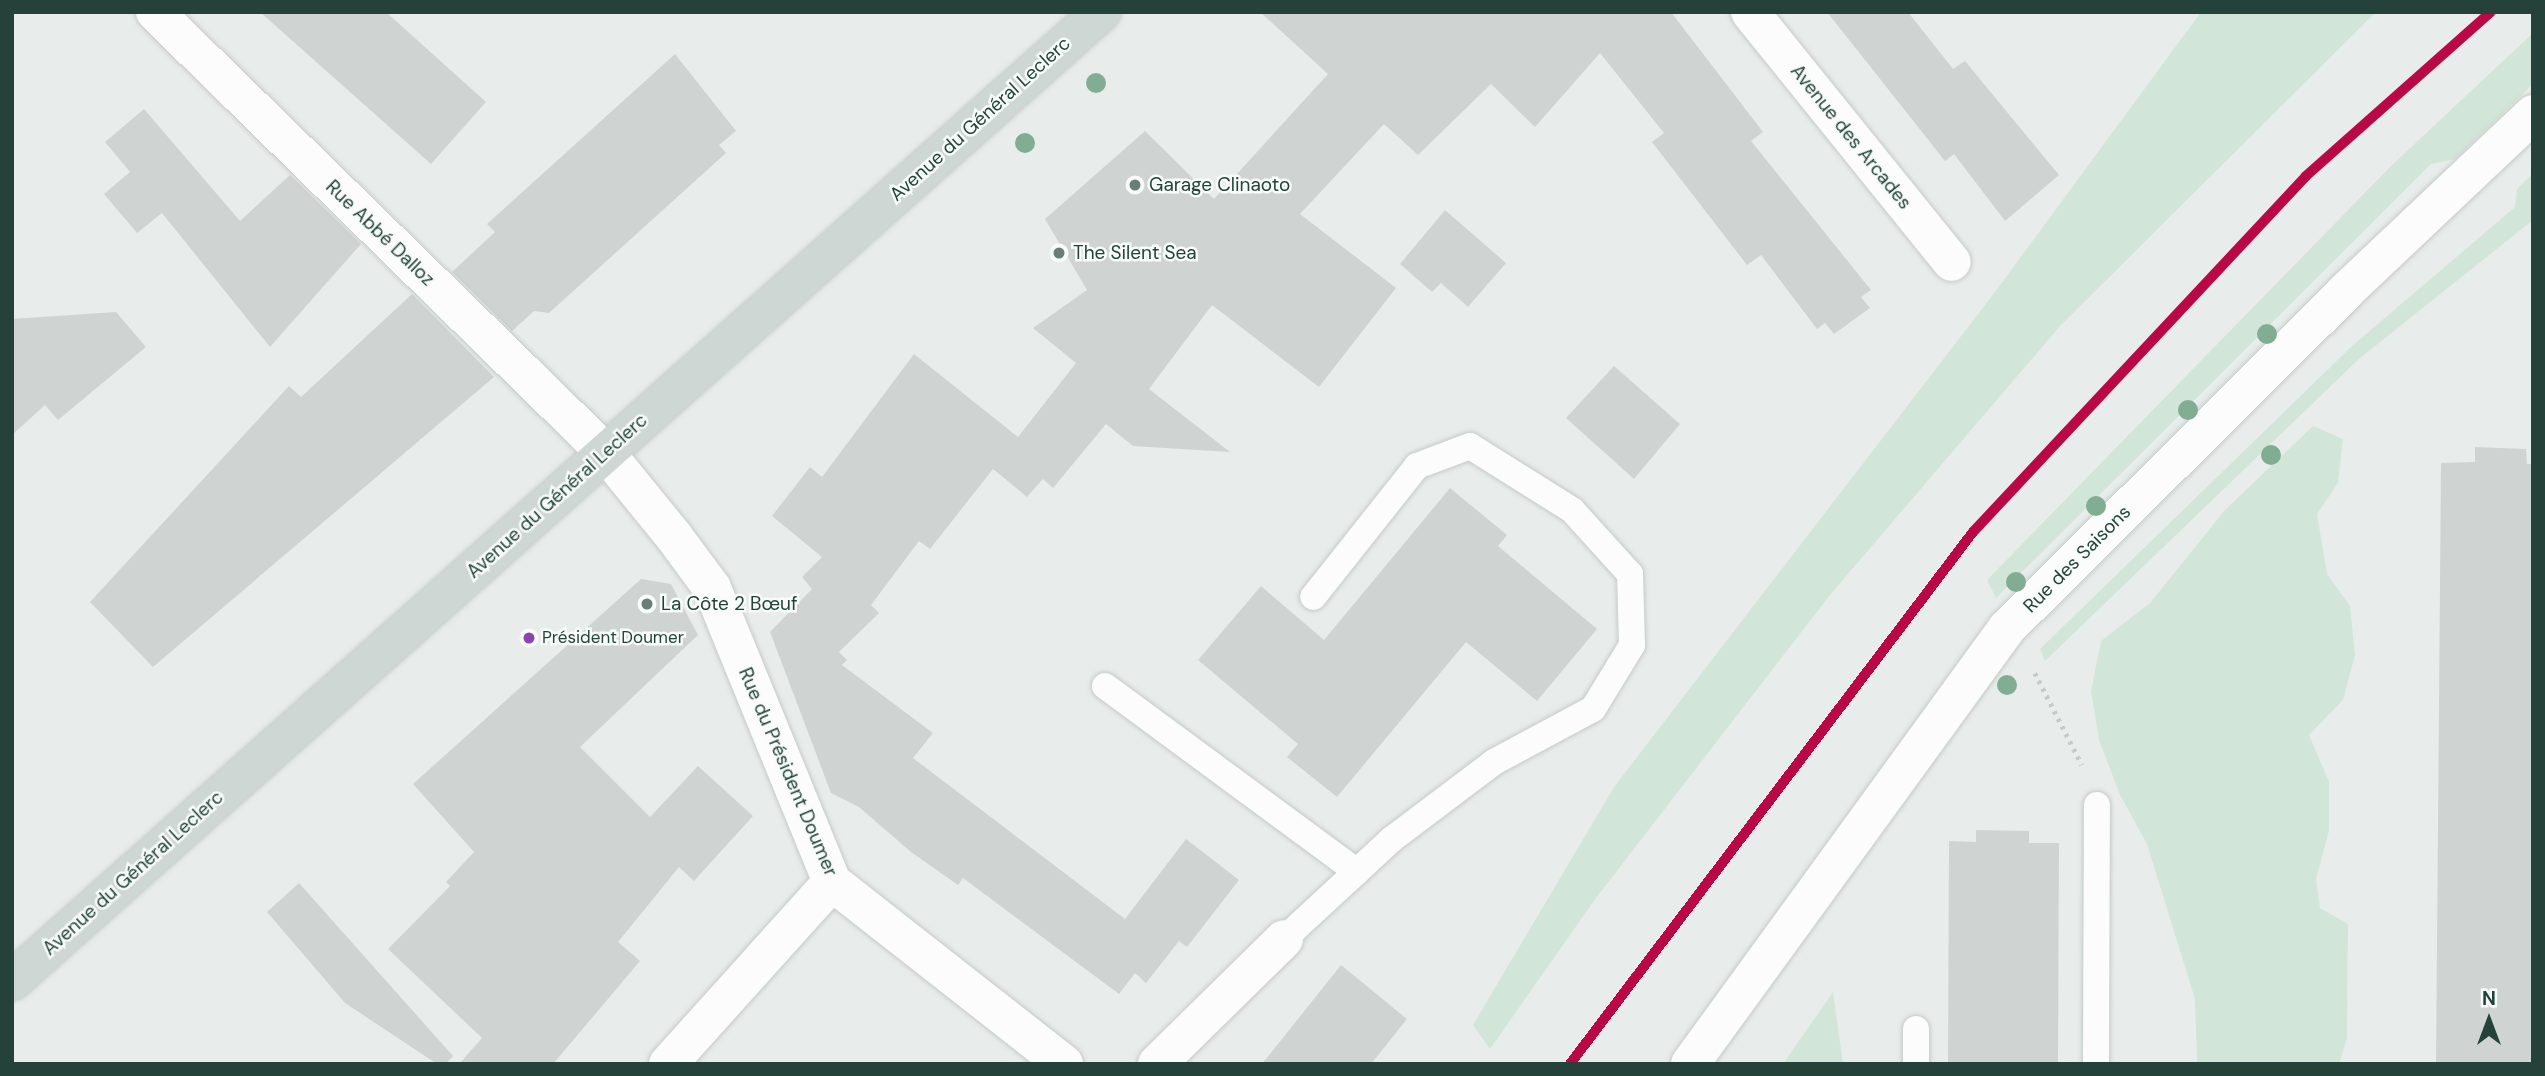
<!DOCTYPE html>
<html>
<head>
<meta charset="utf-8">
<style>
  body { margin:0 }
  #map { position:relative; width:2545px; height:1076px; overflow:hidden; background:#e8edeb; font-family:"DM Sans",sans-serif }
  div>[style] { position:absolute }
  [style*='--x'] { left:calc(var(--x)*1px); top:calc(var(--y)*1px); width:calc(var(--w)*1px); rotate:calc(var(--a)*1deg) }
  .green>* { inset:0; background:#d1e6d8 }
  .building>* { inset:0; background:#cfd4d2 }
  .path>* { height:4.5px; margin-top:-2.25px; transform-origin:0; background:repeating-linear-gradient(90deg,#c3ccca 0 3.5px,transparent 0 8.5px) }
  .roads { filter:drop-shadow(0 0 2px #c5cac8) drop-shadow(0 0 2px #c5cac8) }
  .lane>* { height:26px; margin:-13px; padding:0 13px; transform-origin:13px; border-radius:13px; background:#fcfcfc }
  .street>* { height:38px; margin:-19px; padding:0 19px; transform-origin:19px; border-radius:19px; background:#fcfcfc }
  .primary>* { height:38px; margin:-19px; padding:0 19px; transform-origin:19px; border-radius:19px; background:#cfd7d5 }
  .rail-1>* { height:10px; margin:-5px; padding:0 5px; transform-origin:5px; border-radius:5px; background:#b90845 }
  .trees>* { width:20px; height:20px; margin:-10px; border-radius:50%; background:#81ae93 }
  .dots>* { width:19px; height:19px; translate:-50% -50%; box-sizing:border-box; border:4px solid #f7fbf9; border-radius:50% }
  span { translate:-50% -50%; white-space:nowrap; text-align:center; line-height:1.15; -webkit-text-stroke:5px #f7fbf9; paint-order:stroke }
  .bus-label { font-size:17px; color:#24423a }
  .left { translate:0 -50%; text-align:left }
  .street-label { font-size:19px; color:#24423a }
  .poi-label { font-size:19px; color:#24423a }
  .frame { position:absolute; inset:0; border:14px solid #24423a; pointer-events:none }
  .north { position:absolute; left:2454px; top:985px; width:70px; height:70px; -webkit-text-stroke:5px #f7fbf9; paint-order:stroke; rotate:0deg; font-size:19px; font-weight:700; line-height:28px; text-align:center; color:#24423a }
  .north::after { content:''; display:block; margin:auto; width:24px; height:32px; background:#24423a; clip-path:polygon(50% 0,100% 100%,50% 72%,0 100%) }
</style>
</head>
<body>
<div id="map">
  <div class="green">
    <i style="clip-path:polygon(2201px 12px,2376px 12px,2061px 325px,1830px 595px,1596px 898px,1490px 1049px,1473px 1025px,1614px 787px,1995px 292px)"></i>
    <i style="clip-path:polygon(2533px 33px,2533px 84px,2455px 159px,2431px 164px,1996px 598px,1987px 580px,2391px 166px)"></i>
    <i style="clip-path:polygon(2533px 173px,2533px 220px,2360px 358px,2045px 661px,2040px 649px,2352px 346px,2515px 207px,2517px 189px)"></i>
    <i style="clip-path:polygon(2313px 426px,2343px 439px,2338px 483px,2317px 514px,2327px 574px,2350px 606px,2355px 655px,2343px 700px,2309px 735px,2329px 782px,2329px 831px,2316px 879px,2320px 908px,2348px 924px,2347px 1038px,2339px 1064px,2197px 1064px,2195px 999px,2147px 844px,2120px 795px,2099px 740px,2091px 691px,2101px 641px,2150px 603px,2225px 510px)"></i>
    <i style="clip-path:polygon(1833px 992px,1843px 1064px,1783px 1064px)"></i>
  </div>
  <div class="building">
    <i style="clip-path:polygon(260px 12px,386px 12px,486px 102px,431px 164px)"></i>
    <i style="clip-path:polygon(1260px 12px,1671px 12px,1763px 132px,1751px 141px,1871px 290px,1861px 297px,1870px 308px,1834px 334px,1825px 323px,1817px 329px,1761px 255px,1747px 265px,1652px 142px,1664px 133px,1600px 53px,1535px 127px,1491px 84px,1418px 155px,1384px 124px,1300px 214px,1396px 288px,1319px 387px,1212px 305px,1149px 389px,1230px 452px,1133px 446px,1106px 424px,1053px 488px,1043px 479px,1027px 497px,993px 469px,930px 549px,919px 541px,871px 605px,879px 613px,839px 652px,847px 660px,842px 665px,933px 733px,913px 758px,1125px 919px,1186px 839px,1239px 880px,1187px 947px,1179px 941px,1146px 983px,1135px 973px,1119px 994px,963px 878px,958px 885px,911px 852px,859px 807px,831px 793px,770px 632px,812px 589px,802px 577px,822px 557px,772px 516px,810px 467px,822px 477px,914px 354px,1018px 437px,1076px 363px,1033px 328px,1087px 290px,1045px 219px,1145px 131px,1214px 199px,1328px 74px)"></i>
    <i style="clip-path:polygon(1827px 12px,1908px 12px,1953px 69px,1965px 61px,2059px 175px,2005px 221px,1954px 154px,1945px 161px)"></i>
    <i style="clip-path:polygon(675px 54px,736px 131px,719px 145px,726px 153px,549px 313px,534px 311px,512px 331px,452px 272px,495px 232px,487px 224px)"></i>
    <i style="clip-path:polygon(144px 109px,240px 221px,290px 175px,361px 244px,270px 347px,162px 213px,137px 233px,104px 194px,130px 172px,105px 142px)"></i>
    <i style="clip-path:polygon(1445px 210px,1506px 263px,1468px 307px,1441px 283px,1432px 292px,1400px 264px)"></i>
    <i style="clip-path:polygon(412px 294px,494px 377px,153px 667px,90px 602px,289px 386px,301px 397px)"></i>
    <i style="clip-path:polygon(116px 312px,146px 347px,58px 420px,45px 405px,12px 435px,12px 319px)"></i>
    <i style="clip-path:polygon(1614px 366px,1680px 424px,1634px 479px,1566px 418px)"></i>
    <i style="clip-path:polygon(2475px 447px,2526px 449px,2527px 464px,2533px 464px,2533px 1064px,2436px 1064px,2441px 463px,2475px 462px)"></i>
    <i style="clip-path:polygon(1450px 488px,1507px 535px,1498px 546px,1597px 629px,1537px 701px,1466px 642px,1337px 797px,1287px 757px,1298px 744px,1198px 660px,1261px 586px,1324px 640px)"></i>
    <i style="clip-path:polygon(641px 579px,671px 584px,698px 635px,580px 747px,650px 817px,698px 766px,753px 816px,694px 881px,679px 867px,618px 942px,640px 961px,553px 1064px,459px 1064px,482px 1038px,388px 949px,450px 886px,446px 882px,474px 852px,413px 784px)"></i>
    <i style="clip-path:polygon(1976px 830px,2029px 831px,2029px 843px,2059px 843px,2058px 1064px,1948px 1064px,1949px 841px,1976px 842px)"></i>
    <i style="clip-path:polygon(299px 883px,453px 1056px,446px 1064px,437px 1064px,345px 1003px,267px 912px)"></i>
    <i style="clip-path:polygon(1341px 965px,1407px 1019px,1371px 1064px,1262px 1064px)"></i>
  </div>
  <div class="path">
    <i style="--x:2035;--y:673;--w:103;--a:62.9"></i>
  </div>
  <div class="roads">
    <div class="lane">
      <i style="--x:1105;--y:686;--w:313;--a:36.4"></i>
      <i style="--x:1284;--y:939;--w:147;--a:-42.8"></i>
      <i style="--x:1392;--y:839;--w:128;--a:-37"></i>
      <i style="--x:1494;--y:762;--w:112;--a:-28.2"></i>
      <i style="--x:1593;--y:709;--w:75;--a:-58.6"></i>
      <i style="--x:1632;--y:645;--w:71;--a:-91.6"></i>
      <i style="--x:1630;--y:574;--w:86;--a:-132.2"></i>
      <i style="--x:1572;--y:510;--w:120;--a:-147.9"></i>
      <i style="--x:1470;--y:446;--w:57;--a:159.3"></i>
      <i style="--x:1417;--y:466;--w:167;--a:128.4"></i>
      <i style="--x:1916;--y:1064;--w:35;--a:-90"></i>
      <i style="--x:2096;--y:1064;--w:259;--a:-89.8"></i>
    </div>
    <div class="street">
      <i style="--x:155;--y:12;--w:631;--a:44.36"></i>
      <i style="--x:606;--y:453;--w:109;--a:50.9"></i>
      <i style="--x:675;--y:538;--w:62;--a:53.5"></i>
      <i style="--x:712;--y:588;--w:318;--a:67.8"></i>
      <i style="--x:832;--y:882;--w:295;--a:38.1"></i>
      <i style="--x:1750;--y:12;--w:321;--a:51.1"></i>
      <i style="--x:668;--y:1064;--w:245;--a:-48"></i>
      <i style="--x:1157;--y:1064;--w:178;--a:-44.5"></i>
      <i style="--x:1690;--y:1064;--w:539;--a:-53.98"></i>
      <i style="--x:2007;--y:628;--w:477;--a:-44.8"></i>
      <i style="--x:2345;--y:292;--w:259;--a:-43.4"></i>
    </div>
    <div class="primary">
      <i style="--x:12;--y:981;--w:1458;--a:-41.66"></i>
    </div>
  </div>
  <div class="rail-1">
    <i style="--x:1570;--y:1064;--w:667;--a:-52.86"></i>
    <i style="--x:1973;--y:532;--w:487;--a:-46.9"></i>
    <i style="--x:2306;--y:176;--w:247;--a:-41.6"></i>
  </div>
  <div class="trees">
    <i style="left:1096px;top:83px"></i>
    <i style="left:1025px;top:143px"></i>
    <i style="left:2267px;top:334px"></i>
    <i style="left:2188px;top:410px"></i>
    <i style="left:2271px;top:455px"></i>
    <i style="left:2096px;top:506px"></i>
    <i style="left:2016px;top:582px"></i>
    <i style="left:2007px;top:685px"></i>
  </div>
  <div class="dots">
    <i style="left:1135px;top:185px;background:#697e78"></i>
    <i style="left:1059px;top:253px;background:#697e78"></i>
    <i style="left:647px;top:604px;background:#697e78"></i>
    <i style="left:529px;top:638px;background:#8e44ad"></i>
  </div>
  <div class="bus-label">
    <span class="left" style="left:542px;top:638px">Président Doumer</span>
  </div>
  <div class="street-label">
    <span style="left:980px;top:119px;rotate:-42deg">Avenue du Général Leclerc</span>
    <span style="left:1851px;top:137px;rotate:51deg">Avenue des Arcades</span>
    <span style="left:380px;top:233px;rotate:44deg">Rue Abbé Dalloz</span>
    <span style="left:557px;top:496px;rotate:-42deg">Avenue du Général Leclerc</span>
    <span style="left:2077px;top:559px;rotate:-45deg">Rue des Saisons</span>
    <span style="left:788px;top:772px;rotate:67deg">Rue du Président Doumer</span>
    <span style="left:133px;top:873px;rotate:-42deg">Avenue du Général Leclerc</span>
  </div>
  <div class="poi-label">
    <span class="left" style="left:1149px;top:185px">Garage Clinaoto</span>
    <span class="left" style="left:1073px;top:253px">The Silent Sea</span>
    <span class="left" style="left:661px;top:604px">La Côte 2 Bœuf</span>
  </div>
  <div class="frame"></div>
  <div class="north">N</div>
</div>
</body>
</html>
